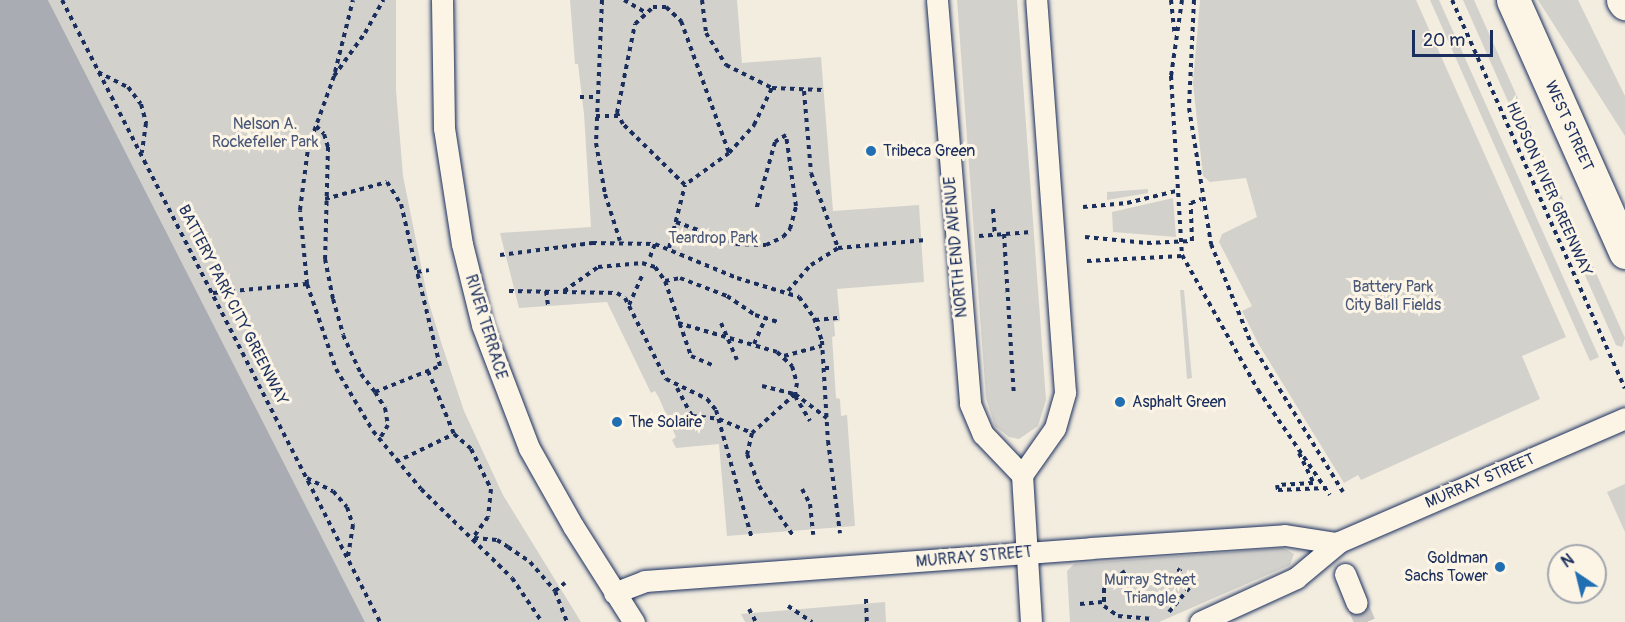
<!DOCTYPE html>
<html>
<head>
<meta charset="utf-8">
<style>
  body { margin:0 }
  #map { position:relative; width:1625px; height:622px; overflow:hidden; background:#f3ede0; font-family:Pangolin,sans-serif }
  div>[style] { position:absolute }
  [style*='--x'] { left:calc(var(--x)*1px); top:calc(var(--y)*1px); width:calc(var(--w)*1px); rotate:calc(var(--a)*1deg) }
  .green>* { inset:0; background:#d3d1cc }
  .water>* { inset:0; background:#a9acb3 }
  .street-tunnel>* { height:21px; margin-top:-10.5px; transform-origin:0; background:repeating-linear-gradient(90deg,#c8c7c6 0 21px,transparent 0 31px) }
  .path>* { height:4px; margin-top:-2px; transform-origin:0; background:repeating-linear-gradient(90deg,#1b2f5e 0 4.5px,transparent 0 9px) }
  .roads { filter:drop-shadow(0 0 2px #1b2f5e) drop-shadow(0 0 2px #1b2f5e) }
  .street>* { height:21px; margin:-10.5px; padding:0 10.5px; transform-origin:10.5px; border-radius:10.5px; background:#fcf5e5 }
  .highway>* { height:33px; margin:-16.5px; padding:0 16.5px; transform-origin:16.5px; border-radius:16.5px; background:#fcf5e5 }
  .dots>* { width:16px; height:16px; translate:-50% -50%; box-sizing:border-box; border:3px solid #fcf5e5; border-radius:50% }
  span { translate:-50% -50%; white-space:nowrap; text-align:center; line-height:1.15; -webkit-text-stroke:6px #fcf5e5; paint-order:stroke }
  .park-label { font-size:16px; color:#49587a }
  .street-label { font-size:16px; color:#1b2f5e }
  .poi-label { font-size:16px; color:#1b2f5e }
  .left { translate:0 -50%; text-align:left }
  .right { translate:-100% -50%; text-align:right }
  .north { position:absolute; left:1547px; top:544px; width:60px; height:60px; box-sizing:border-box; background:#fcf5e5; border:2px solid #a2a6af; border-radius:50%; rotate:325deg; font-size:16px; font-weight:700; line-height:24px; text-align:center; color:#1b2f5e }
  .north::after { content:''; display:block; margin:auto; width:21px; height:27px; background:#1f6fb2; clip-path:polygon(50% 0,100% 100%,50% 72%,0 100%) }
  .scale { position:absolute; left:1412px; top:30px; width:81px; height:27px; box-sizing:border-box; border:3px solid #1b2f5e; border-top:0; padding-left:8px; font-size:18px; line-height:21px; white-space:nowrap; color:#1b2f5e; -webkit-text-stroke:4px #fcf5e5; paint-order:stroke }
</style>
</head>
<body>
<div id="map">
  <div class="green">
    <i style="clip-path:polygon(48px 0,396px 0,396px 90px,403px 176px,428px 300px,442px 345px,464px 411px,503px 495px,581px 622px,365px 622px)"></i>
    <i style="clip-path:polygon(570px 0,737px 0,742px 63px,821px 57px,833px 211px,919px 205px,924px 282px,837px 289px,840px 321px,834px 322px,835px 336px,832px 337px,836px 398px,840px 399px,841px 416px,847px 415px,855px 526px,727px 536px,719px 444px,676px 448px,672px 440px,676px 437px,659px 398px,655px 391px,651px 393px,607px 302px,519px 308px,500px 233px,591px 227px,584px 114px,578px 64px,575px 64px)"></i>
    <i style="clip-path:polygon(957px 0,1017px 0,1046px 400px,1038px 426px,1019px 439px,1009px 437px,995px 426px,986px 398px)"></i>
    <i style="clip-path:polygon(1200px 0,1416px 0,1566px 337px,1522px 356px,1540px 399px,1361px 480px,1358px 475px,1344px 483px,1259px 345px,1242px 311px,1252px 306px,1219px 242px,1222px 234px,1257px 217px,1246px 178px,1210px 182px,1203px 176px,1193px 83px)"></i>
    <i style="clip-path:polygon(1430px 0,1439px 0,1599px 357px,1590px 361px)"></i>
    <i style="clip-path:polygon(1463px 0,1474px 0,1625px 338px,1622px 347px,1616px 345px,1604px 318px)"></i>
    <i style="clip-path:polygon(1538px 0,1578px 0,1625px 96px,1625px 136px)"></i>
    <i style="clip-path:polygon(1148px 189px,1148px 193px,1107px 200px,1107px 192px)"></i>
    <i style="clip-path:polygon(1173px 198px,1176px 237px,1113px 232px,1112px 212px)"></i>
    <i style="clip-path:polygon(1180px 290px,1184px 290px,1192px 378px,1187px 379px)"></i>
    <i style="clip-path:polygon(1625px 484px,1625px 532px,1607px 492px)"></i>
    <i style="clip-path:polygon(1283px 548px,1294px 554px,1290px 565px,1159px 622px,1070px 622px,1067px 571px,1074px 564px)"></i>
    <i style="clip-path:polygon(885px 602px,886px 622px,745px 622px,741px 614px)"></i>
  </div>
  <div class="water">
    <i style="clip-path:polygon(0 0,48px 0,365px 622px,0 622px)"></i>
  </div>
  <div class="street-tunnel">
    <i style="--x:1357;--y:603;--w:21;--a:67"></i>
  </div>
  <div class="path">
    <i style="--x:62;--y:0;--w:699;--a:62.92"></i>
    <i style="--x:602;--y:0;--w:143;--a:92.4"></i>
    <i style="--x:596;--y:143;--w:52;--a:80"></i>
    <i style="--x:605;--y:194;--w:49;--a:72.3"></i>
    <i style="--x:624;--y:0;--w:24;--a:30"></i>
    <i style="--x:702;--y:0;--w:33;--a:83"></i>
    <i style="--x:706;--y:33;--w:38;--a:58"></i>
    <i style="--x:726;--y:65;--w:51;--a:26.6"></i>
    <i style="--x:772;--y:88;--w:51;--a:2.2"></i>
    <i style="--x:1171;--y:0;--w:36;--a:84"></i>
    <i style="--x:1182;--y:0;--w:77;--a:98.2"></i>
    <i style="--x:1171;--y:76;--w:179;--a:86.5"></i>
    <i style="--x:1182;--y:255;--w:155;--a:60.6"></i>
    <i style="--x:1258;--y:390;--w:127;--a:55.6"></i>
    <i style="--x:1194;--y:0;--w:108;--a:92.7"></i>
    <i style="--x:1189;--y:108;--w:138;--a:80.8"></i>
    <i style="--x:1211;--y:244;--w:107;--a:68"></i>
    <i style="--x:1251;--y:343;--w:175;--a:58.3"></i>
    <i style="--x:1452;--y:0;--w:425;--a:66"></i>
    <i style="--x:653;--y:7;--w:13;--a:0"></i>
    <i style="--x:666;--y:7;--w:21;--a:43"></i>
    <i style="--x:681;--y:21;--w:140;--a:70"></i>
    <i style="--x:729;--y:153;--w:54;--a:144"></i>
    <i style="--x:685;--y:185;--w:87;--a:-135.5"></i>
    <i style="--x:623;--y:124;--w:13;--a:-119"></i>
    <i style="--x:617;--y:113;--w:91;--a:-78.6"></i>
    <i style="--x:635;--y:24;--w:25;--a:-43"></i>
    <i style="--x:98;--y:72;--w:34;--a:27"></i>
    <i style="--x:128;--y:87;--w:21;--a:53"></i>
    <i style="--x:141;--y:104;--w:20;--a:75"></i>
    <i style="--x:146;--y:123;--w:30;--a:98"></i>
    <i style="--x:335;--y:72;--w:74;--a:-76"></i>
    <i style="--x:804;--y:91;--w:82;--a:85.1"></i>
    <i style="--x:811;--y:173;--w:80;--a:70.2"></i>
    <i style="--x:580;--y:97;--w:16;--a:0"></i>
    <i style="--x:596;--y:116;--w:22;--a:0"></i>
    <i style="--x:316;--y:126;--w:11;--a:45"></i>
    <i style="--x:324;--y:134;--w:14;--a:73"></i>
    <i style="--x:328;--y:147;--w:112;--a:91.5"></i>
    <i style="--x:325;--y:259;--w:41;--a:78.7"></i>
    <i style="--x:333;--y:299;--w:37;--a:74"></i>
    <i style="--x:343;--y:335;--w:43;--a:65.2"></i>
    <i style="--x:361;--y:374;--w:23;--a:52"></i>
    <i style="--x:375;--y:392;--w:70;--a:-21.8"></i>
    <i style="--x:440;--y:366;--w:97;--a:-103.7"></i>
    <i style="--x:417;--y:272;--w:12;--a:-9"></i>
    <i style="--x:729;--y:153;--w:38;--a:-48"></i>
    <i style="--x:754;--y:125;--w:41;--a:-64.1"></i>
    <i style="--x:325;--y:199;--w:64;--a:-15.3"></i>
    <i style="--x:387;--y:182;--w:26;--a:58"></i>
    <i style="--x:401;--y:204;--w:70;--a:76.8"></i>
    <i style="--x:1083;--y:207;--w:44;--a:-5.2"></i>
    <i style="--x:1127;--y:203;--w:50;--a:-13.8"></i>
    <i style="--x:993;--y:209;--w:26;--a:86"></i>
    <i style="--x:676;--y:222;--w:64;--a:20.1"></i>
    <i style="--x:736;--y:244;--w:30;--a:2"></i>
    <i style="--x:766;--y:245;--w:19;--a:-25"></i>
    <i style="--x:783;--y:237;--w:11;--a:-49"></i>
    <i style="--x:790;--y:229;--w:24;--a:-75"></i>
    <i style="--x:796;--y:206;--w:72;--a:-98"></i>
    <i style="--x:786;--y:135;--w:13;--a:148"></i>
    <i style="--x:775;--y:142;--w:71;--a:105.6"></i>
    <i style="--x:1004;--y:234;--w:162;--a:86.5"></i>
    <i style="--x:979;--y:236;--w:52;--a:-4.4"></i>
    <i style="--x:1085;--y:237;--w:62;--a:5.5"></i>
    <i style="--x:1147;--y:243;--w:45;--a:-2.5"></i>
    <i style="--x:1192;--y:241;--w:38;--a:-92"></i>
    <i style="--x:1191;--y:203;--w:11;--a:-22"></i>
    <i style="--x:669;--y:248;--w:65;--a:-75.7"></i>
    <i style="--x:500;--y:255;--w:93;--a:-7.4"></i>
    <i style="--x:592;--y:243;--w:63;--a:0.9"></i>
    <i style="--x:655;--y:244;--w:89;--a:22.5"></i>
    <i style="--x:737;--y:278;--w:65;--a:17"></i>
    <i style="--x:799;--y:297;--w:26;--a:54"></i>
    <i style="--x:814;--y:318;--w:24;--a:71"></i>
    <i style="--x:822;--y:341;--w:100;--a:86.6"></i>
    <i style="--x:828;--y:441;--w:93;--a:82.6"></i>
    <i style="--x:650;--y:257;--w:14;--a:-69"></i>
    <i style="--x:1087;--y:261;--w:95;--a:-3"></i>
    <i style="--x:665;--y:281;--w:15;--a:-11"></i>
    <i style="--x:680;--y:278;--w:50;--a:21"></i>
    <i style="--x:727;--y:296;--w:34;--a:34"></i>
    <i style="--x:755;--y:315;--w:24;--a:17"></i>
    <i style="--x:307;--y:284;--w:74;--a:-95.4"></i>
    <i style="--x:300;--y:210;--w:63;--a:-82.6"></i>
    <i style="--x:308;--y:148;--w:77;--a:-70.1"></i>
    <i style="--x:334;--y:76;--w:53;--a:-54.2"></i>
    <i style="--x:365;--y:33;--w:38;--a:-61"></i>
    <i style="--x:509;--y:291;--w:108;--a:1.1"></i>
    <i style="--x:617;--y:293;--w:9;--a:32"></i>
    <i style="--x:625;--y:298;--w:91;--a:63.2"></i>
    <i style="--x:666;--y:379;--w:46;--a:26"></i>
    <i style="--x:707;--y:399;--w:14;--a:51"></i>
    <i style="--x:716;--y:410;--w:134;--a:74.4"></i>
    <i style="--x:546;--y:291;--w:15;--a:82"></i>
    <i style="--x:564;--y:291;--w:42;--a:-35.2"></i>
    <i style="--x:598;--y:267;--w:44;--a:-5.2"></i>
    <i style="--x:642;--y:263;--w:14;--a:17"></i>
    <i style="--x:655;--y:267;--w:17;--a:54"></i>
    <i style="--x:665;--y:281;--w:79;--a:70.9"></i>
    <i style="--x:691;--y:356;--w:23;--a:23"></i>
    <i style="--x:788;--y:291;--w:35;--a:-49"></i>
    <i style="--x:811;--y:265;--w:32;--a:-32"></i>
    <i style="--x:838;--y:248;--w:88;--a:-5.2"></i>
    <i style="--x:213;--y:293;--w:94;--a:-5.5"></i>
    <i style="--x:307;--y:284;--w:90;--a:71.2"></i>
    <i style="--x:336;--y:369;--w:72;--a:59.2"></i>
    <i style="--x:373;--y:431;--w:75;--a:50.4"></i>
    <i style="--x:421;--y:489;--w:127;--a:44.4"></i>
    <i style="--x:512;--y:578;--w:53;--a:55.7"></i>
    <i style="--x:629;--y:305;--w:32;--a:-66"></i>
    <i style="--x:815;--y:320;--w:25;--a:-5"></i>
    <i style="--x:678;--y:323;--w:103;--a:16.3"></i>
    <i style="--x:777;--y:352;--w:21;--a:43"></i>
    <i style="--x:792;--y:366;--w:18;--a:74"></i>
    <i style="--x:797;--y:383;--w:11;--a:100"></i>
    <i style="--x:795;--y:394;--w:58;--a:137.8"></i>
    <i style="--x:752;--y:433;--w:22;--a:103"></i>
    <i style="--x:747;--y:454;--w:34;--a:69"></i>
    <i style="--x:759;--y:486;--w:62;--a:55.5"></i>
    <i style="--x:721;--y:323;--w:40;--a:66.6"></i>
    <i style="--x:754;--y:344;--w:30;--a:-66"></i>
    <i style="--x:784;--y:356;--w:39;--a:-15"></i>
    <i style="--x:825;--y:368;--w:9;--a:0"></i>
    <i style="--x:428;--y:371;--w:68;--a:67.6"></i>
    <i style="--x:454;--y:434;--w:23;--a:41"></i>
    <i style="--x:471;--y:449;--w:45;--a:63.4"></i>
    <i style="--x:491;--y:489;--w:28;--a:96"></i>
    <i style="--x:488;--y:517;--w:26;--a:126"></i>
    <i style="--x:762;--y:386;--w:34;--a:14"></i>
    <i style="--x:795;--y:394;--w:40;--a:37"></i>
    <i style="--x:677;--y:388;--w:32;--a:62"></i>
    <i style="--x:692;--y:416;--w:27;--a:6"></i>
    <i style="--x:719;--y:419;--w:36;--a:23"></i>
    <i style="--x:375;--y:392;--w:19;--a:58"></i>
    <i style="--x:385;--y:408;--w:17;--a:80"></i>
    <i style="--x:388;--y:425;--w:17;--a:121"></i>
    <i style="--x:795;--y:396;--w:29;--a:59"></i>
    <i style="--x:670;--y:425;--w:24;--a:-22"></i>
    <i style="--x:1299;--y:453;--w:32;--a:64"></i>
    <i style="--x:396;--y:462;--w:64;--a:-25.8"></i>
    <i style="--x:307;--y:478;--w:29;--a:27"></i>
    <i style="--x:333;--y:491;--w:21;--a:49"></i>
    <i style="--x:347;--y:507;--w:19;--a:72"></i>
    <i style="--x:353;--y:525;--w:33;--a:99"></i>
    <i style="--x:1313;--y:483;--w:36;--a:177"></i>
    <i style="--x:1277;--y:485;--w:5;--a:79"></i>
    <i style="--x:1278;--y:490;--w:49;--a:-2.3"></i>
    <i style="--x:802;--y:489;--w:17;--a:62"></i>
    <i style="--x:810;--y:504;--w:31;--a:84"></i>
    <i style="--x:474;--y:538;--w:23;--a:5"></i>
    <i style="--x:497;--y:540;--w:13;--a:32"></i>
    <i style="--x:508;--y:547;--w:27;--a:34"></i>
    <i style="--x:530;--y:562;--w:38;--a:49"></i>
    <i style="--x:555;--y:591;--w:13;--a:-39"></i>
    <i style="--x:1125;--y:571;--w:27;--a:141"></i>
    <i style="--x:1104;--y:588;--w:18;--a:90"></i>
    <i style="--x:1104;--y:606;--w:17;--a:36"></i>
    <i style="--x:1118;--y:616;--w:35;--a:5"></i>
    <i style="--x:555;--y:591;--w:33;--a:69"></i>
    <i style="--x:866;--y:599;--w:23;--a:88"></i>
    <i style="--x:1080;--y:604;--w:22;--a:-5"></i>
    <i style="--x:788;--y:606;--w:29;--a:34"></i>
    <i style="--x:749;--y:609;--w:15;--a:62"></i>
    <i style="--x:1169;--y:612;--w:35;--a:-50"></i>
    <i style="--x:1192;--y:585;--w:9;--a:-108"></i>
    <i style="--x:1189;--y:576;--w:16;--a:-150"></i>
  </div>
  <div class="roads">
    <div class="street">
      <i style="--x:442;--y:0;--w:128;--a:89.1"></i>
      <i style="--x:444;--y:128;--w:117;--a:81.2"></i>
      <i style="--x:462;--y:244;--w:83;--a:76.1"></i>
      <i style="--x:482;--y:325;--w:132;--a:69.1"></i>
      <i style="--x:529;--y:448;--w:90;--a:60.6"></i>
      <i style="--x:573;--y:526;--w:114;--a:57.6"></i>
      <i style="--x:937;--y:0;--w:405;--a:85.3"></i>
      <i style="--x:970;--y:404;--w:33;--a:67"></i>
      <i style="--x:983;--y:434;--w:57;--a:46.4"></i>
      <i style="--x:1345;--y:574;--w:31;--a:68"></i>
      <i style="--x:614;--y:593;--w:33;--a:-21"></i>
      <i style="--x:645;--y:581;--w:447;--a:-4.2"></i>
      <i style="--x:1091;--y:548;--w:194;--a:-3.8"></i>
      <i style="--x:1285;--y:535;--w:52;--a:8.9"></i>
      <i style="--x:1031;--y:622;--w:147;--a:-93.5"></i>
      <i style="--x:1022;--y:475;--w:57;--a:-54.9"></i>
      <i style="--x:1055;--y:428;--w:37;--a:-74"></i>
      <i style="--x:1065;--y:392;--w:393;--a:-94.2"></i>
      <i style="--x:1200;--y:622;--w:106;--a:-24.6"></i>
      <i style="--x:1296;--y:578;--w:56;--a:-39.9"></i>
      <i style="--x:1339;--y:542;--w:312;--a:-23.4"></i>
    </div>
    <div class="highway">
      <i style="--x:1513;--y:0;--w:276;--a:66"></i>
      <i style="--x:1623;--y:0;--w:4;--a:56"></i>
    </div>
  </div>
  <div class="dots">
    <i style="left:871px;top:151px;background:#1f6fb2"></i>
    <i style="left:1120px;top:402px;background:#1f6fb2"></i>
    <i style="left:617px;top:422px;background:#1f6fb2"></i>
    <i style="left:1500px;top:567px;background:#1f6fb2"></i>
  </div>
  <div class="park-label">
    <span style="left:265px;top:133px">Nelson A.<br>Rockefeller Park</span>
    <span style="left:713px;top:238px">Teardrop Park</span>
    <span style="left:1393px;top:296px">Battery Park<br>City Ball Fields</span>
    <span style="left:1150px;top:589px">Murray Street<br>Triangle</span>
  </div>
  <div class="street-label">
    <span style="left:1569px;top:126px;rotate:66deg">WEST STREET</span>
    <span style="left:1549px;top:189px;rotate:66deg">HUDSON RIVER GREENWAY</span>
    <span style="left:956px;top:247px;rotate:-95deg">NORTH END AVENUE</span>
    <span style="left:233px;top:305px;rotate:63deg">BATTERY PARK CITY GREENWAY</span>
    <span style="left:486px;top:327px;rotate:73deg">RIVER TERRACE</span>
    <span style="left:1480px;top:481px;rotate:-23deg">MURRAY STREET</span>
    <span style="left:974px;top:557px;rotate:-5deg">MURRAY STREET</span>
  </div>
  <div class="poi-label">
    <span class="left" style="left:883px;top:151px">Tribeca Green</span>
    <span class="left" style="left:1132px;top:402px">Asphalt Green</span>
    <span class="left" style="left:629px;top:422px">The Solaire</span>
    <span class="right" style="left:1488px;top:567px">Goldman<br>Sachs Tower</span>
  </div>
  <div class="north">N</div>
  <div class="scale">20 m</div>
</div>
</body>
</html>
